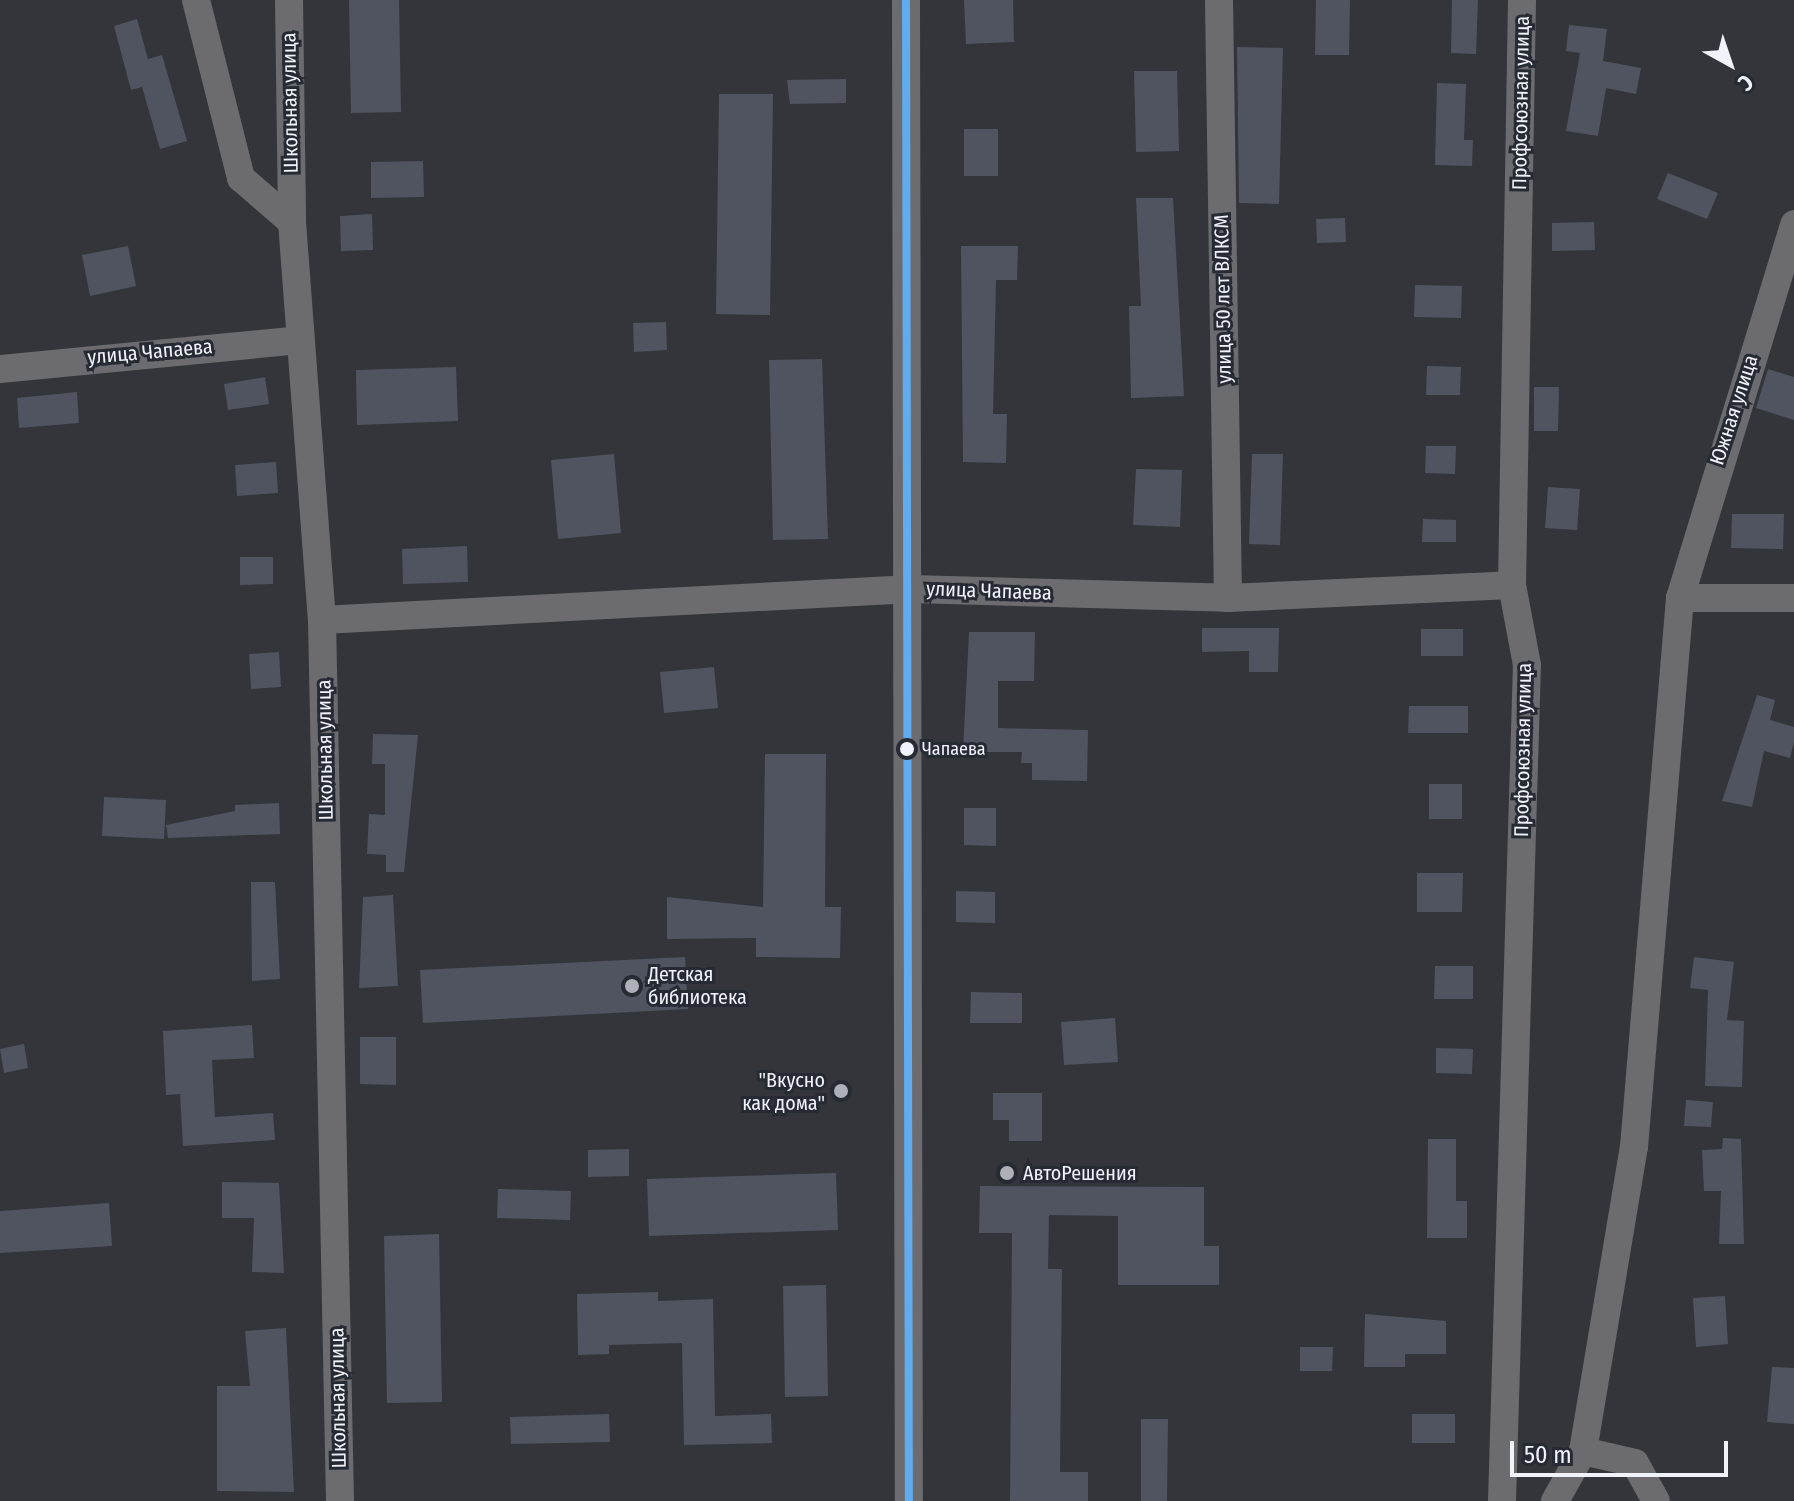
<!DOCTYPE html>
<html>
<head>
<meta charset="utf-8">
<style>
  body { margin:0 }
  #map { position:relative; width:1794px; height:1501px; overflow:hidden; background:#34353a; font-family:"Fira Sans Condensed",sans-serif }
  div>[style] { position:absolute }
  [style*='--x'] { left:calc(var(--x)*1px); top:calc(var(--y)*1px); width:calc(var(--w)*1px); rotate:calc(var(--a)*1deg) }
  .building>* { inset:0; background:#505460 }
  .street>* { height:28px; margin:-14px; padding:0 14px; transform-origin:14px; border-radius:14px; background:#6c6c70 }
  .bus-1>* { height:8px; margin:-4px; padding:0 4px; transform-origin:4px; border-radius:4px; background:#60acee }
  .dots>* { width:22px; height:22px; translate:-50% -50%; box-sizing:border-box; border:4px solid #262a33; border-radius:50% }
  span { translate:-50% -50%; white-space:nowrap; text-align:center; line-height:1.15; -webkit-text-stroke:6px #262a33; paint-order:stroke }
  .bus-label { font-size:18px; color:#f1f3fa }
  .left { translate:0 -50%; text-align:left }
  .street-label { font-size:20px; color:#f1f3fa }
  .poi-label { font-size:20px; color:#f1f3fa }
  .right { translate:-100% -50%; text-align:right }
  .north { position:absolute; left:1690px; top:24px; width:80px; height:80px; -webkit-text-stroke:6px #262a33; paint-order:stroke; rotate:140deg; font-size:22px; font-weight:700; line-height:32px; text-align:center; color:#f1f3fa }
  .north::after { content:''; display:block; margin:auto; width:28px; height:36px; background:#f1f3fa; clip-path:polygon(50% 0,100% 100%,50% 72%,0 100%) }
  .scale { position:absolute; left:1510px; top:1441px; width:218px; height:36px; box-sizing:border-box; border:4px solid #f1f3fa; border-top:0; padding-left:10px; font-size:24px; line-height:28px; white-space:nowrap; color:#f1f3fa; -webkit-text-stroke:6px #262a33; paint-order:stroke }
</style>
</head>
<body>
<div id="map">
  <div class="building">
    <i style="clip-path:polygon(349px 0,399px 0,401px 112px,351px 113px)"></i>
    <i style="clip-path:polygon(964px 0,1013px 0,1014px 42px,966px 44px)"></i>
    <i style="clip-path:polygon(1316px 0,1350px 0,1349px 55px,1315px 55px)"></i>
    <i style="clip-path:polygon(1452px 0,1478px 0,1476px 54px,1451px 53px)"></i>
    <i style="clip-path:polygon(137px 19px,148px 59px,162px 55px,187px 141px,160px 149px,142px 87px,131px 90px,114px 26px)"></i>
    <i style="clip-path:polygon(1569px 25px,1607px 29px,1603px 61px,1641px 68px,1636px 94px,1606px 88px,1598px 136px,1566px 131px,1580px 53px,1566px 51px)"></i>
    <i style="clip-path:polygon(1237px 47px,1283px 48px,1279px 204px,1239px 203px)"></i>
    <i style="clip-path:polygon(1134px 71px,1177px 71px,1179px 151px,1136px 152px)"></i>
    <i style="clip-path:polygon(846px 79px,846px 103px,790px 104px,787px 80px)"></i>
    <i style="clip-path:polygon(1437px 83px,1466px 84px,1464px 140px,1473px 140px,1472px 166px,1435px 165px)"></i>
    <i style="clip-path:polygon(719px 94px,773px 94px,770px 315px,716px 314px)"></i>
    <i style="clip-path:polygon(964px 129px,998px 129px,998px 176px,964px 176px)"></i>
    <i style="clip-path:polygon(423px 161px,424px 197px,371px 198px,371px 162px)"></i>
    <i style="clip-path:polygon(1668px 173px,1718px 193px,1707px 219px,1657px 199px)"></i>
    <i style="clip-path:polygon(1136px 198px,1173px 198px,1184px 396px,1131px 398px,1129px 306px,1141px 306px)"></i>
    <i style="clip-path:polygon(372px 214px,373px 250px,341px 251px,340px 216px)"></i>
    <i style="clip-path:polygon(1345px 218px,1346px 242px,1317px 243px,1316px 219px)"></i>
    <i style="clip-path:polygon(1594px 222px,1595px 250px,1552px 251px,1552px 223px)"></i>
    <i style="clip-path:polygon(128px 246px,136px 286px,90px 296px,82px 255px)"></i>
    <i style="clip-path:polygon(961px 246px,1018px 246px,1017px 280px,996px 280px,993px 414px,1007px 414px,1006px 463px,963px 462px)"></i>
    <i style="clip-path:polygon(1415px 285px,1462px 286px,1461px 318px,1414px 317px)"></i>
    <i style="clip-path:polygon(666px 322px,667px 350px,634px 352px,633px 323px)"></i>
    <i style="clip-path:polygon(822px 359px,828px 539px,773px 540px,769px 360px)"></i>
    <i style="clip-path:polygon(1427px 366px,1461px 367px,1460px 395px,1426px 395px)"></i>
    <i style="clip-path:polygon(456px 367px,458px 421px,357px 425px,356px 370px)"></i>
    <i style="clip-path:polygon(1768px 369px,1794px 377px,1794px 420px,1756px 408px)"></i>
    <i style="clip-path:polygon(265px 377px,269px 404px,228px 410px,224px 384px)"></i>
    <i style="clip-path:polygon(1534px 387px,1559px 387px,1558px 431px,1534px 431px)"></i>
    <i style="clip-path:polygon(77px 392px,79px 423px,19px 428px,17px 398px)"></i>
    <i style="clip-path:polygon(1426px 446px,1456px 446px,1455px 474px,1425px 473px)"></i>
    <i style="clip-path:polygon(614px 454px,621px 533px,558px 539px,551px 460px)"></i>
    <i style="clip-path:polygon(1252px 454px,1283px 454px,1280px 545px,1249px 544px)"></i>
    <i style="clip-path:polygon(276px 462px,278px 493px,237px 496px,235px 465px)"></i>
    <i style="clip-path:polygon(1136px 469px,1182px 470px,1180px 527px,1133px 525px)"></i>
    <i style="clip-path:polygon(1548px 487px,1580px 489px,1577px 530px,1545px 528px)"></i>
    <i style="clip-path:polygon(1732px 514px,1784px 514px,1783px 549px,1731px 548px)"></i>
    <i style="clip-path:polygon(1423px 519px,1456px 520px,1456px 542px,1422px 542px)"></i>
    <i style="clip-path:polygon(467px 546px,468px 582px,403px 584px,402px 549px)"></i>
    <i style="clip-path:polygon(240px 557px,273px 557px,273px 584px,240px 585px)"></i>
    <i style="clip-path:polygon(1202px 628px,1279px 628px,1278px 672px,1249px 672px,1249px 651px,1202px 652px)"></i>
    <i style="clip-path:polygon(1421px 629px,1463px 629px,1463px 656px,1421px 656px)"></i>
    <i style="clip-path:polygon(969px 632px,1035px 632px,1034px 681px,998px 681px,998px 728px,1088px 730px,1087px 781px,1032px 780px,1032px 763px,1021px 763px,1022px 752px,963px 752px)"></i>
    <i style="clip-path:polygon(279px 652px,281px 687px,251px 689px,249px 654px)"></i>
    <i style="clip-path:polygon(714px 667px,718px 708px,664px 713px,660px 672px)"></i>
    <i style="clip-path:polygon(1757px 695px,1775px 700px,1770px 720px,1794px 727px,1794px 742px,1790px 758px,1764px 751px,1752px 807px,1722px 801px)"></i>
    <i style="clip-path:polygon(1409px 706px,1468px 706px,1468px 733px,1408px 733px)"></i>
    <i style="clip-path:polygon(373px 734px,418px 735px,404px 872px,386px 872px,386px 855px,367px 854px,369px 814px,385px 815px,385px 764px,372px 764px)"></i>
    <i style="clip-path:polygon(765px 754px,826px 754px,825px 907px,841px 907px,840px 958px,756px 957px,756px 938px,667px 939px,667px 897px,763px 907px)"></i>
    <i style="clip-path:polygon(1429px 784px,1462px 784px,1462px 819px,1429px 819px)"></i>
    <i style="clip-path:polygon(104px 797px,166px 800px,164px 839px,102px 836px)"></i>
    <i style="clip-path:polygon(279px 803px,280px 834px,168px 838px,166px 825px,235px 811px,235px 805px)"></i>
    <i style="clip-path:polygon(964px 808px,996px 808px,996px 846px,964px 845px)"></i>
    <i style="clip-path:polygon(1417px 873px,1463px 873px,1462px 912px,1417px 912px)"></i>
    <i style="clip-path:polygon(251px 882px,275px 882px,280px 979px,252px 981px)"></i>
    <i style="clip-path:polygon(956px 891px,995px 892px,995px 923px,956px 922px)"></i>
    <i style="clip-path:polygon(393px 895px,398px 986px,359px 988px,363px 897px)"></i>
    <i style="clip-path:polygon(685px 957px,688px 1009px,423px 1023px,420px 970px)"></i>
    <i style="clip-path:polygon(1694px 957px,1734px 962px,1727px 1020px,1744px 1021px,1742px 1087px,1705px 1086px,1708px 990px,1690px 988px)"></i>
    <i style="clip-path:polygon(1435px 966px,1473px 966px,1473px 999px,1434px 999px)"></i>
    <i style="clip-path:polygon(971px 992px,1022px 993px,1022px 1023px,970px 1023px)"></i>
    <i style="clip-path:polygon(1115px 1018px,1118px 1062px,1064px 1065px,1061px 1022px)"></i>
    <i style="clip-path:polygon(252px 1025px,254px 1058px,212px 1060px,215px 1117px,273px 1113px,275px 1140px,183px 1146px,180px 1094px,166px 1095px,163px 1031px)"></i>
    <i style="clip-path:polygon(360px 1037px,396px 1037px,396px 1085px,360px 1084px)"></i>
    <i style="clip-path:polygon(24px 1044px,28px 1068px,4px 1073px,0 1049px)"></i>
    <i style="clip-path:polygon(1436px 1048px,1473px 1049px,1472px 1074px,1436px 1073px)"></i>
    <i style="clip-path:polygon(993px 1093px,1042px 1093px,1042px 1141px,1009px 1141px,1009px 1120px,993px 1120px)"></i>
    <i style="clip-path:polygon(1686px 1100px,1713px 1102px,1711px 1127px,1684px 1126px)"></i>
    <i style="clip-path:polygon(1723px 1138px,1741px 1139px,1744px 1244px,1719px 1244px,1721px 1191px,1704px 1191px,1702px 1150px,1722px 1149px)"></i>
    <i style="clip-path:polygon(1428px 1139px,1456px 1139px,1456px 1201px,1467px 1201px,1467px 1238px,1427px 1238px)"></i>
    <i style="clip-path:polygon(629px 1149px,629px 1176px,588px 1177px,588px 1150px)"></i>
    <i style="clip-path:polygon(836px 1173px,838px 1230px,649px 1236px,647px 1179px)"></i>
    <i style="clip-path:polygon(222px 1182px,279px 1183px,284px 1273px,252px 1272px,254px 1218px,222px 1218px)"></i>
    <i style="clip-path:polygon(980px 1186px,1204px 1187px,1204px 1246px,1219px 1246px,1219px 1285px,1118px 1285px,1118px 1216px,1049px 1215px,1048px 1269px,1062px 1269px,1060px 1472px,1088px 1472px,1088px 1501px,1010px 1501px,1012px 1233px,979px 1233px)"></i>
    <i style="clip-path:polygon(498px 1189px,571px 1191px,570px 1220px,497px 1218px)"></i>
    <i style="clip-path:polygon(109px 1203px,112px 1246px,0 1253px,0 1211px)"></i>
    <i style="clip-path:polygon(439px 1234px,442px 1402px,387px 1403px,384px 1236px)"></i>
    <i style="clip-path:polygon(826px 1285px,828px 1396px,785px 1397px,783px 1286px)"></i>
    <i style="clip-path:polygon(658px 1292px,658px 1301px,713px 1299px,715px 1416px,771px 1414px,772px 1443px,684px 1445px,682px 1343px,609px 1345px,609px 1354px,578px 1355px,577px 1294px)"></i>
    <i style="clip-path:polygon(1725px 1296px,1728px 1344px,1696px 1347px,1693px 1298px)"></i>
    <i style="clip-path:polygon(1365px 1314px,1446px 1321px,1446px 1354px,1405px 1354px,1405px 1367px,1364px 1367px)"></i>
    <i style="clip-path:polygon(286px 1328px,294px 1492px,217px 1491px,217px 1386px,250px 1386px,245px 1331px)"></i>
    <i style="clip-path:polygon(1300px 1347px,1333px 1347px,1332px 1371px,1300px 1371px)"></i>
    <i style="clip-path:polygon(1772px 1367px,1794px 1368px,1794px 1424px,1767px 1422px)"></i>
    <i style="clip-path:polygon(609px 1414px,610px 1442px,511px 1444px,510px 1417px)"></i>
    <i style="clip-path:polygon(1412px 1414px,1455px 1414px,1455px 1443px,1412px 1443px)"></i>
    <i style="clip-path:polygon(1141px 1419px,1168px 1419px,1167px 1501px,1141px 1501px)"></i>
  </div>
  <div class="street">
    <i style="--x:196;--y:0;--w:184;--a:75.8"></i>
    <i style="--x:241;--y:178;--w:67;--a:40.8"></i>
    <i style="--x:289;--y:0;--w:222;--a:89.2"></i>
    <i style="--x:292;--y:222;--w:399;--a:85.7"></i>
    <i style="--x:322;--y:620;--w:881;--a:88.83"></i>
    <i style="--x:906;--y:0;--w:1501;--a:89.89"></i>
    <i style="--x:1219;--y:0;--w:598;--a:89.14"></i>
    <i style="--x:0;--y:369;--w:301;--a:-5.5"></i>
    <i style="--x:1680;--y:598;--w:114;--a:0"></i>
    <i style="--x:322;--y:620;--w:591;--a:-3.01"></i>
    <i style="--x:912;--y:589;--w:316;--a:1.6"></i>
    <i style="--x:1228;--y:598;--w:284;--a:-2.6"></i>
    <i style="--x:1583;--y:1451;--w:53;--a:13"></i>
    <i style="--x:1635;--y:1463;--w:43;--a:61.1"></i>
    <i style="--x:1502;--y:1501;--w:836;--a:-88.29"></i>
    <i style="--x:1527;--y:665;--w:81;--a:-100.6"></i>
    <i style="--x:1512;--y:585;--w:585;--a:-89.02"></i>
    <i style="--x:1555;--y:1501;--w:57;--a:-60.8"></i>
    <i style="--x:1583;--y:1451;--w:308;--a:-80.5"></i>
    <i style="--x:1634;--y:1147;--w:551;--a:-85.21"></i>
    <i style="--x:1680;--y:598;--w:391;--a:-73"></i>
  </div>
  <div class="bus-1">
    <i style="--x:906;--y:0;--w:1501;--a:89.89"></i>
  </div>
  <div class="dots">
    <i style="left:907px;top:749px;background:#f1f3fa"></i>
    <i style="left:632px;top:986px;background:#afb0b7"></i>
    <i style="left:841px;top:1091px;background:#afb0b7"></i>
    <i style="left:1007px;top:1173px;background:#afb0b7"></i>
  </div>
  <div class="bus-label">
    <span class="left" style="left:922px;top:749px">Чапаева</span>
  </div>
  <div class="street-label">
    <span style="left:290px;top:103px;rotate:-91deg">Школьная улица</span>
    <span style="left:1521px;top:103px;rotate:-89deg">Профсоюзная улица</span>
    <span style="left:1223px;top:299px;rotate:-91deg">улица 50 лет ВЛКСМ</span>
    <span style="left:150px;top:352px;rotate:-5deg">улица Чапаева</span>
    <span style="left:1734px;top:410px;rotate:-72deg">Южная улица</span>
    <span style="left:989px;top:591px;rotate:2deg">улица Чапаева</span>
    <span style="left:325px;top:750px;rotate:-91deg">Школьная улица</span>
    <span style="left:1523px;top:750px;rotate:-89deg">Профсоюзная улица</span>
    <span style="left:338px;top:1398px;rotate:-91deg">Школьная улица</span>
  </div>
  <div class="poi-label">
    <span class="left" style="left:648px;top:986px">Детская<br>библиотека</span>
    <span class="right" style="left:825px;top:1092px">"Вкусно<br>как дома"</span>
    <span class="left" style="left:1023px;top:1173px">АвтоРешения</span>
  </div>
  <div class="north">С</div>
  <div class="scale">50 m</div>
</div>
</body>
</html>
